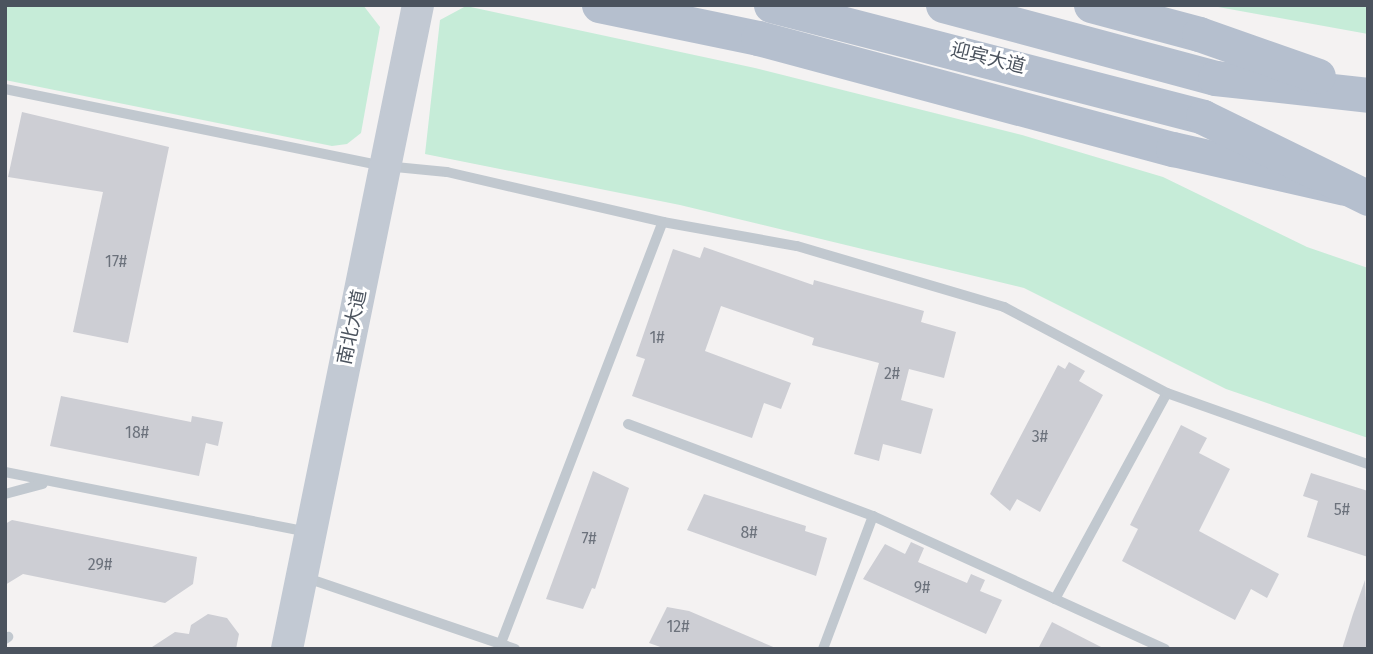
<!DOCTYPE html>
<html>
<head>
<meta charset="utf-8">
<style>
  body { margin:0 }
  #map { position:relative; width:1373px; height:654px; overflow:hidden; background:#f4f2f2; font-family:"Fira Sans","Noto Sans SC",sans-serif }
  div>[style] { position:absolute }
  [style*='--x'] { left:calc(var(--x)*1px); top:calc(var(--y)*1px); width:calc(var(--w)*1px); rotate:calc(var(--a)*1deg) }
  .green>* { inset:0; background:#c6ecd8 }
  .building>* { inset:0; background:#cdced4 }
  .lane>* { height:10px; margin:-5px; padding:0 5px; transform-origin:5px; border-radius:5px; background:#c1c8cf }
  .secondary>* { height:32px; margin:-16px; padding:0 16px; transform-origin:16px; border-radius:16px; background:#c2c9d3 }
  .primary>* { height:35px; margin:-17.5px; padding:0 17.5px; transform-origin:17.5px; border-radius:17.5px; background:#b5bfce }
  span { translate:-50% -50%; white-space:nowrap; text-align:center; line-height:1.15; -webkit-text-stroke:6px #fff; paint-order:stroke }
  .number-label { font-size:16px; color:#6c727c }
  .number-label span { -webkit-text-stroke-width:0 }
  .street-label { font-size:19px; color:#4b535e }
  .frame { position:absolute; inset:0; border:7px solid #4b535e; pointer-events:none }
</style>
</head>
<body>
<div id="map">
  <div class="green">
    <i style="clip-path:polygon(5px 5px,363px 5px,380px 27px,361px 133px,347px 144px,332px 146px,5px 80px)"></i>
    <i style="clip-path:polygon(1207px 5px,1368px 5px,1368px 34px)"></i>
    <i style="clip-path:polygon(466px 6px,755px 68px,1022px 135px,1163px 177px,1307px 247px,1368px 268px,1368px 438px,1226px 389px,1024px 288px,680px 205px,425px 154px,440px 20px)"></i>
  </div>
  <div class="building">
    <i style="clip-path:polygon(22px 112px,169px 147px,128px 343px,73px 332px,103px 192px,8px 177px)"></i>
    <i style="clip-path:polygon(704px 247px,813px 285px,814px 280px,924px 311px,921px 322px,956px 332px,944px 378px,909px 369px,901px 400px,933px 409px,921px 454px,883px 444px,879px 461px,854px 454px,879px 363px,812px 345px,814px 338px,721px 306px,705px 351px,791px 383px,781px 409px,764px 403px,752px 438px,632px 396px,645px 359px,636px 356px,673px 249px,700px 258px)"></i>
    <i style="clip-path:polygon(1069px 362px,1085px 371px,1079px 381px,1103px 395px,1040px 512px,1017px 499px,1010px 511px,990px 494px,1058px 365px,1065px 369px)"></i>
    <i style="clip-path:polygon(61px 396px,191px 422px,192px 416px,223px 422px,218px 446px,206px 443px,199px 476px,50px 446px)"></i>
    <i style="clip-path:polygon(1181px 425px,1207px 438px,1199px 453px,1230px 469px,1199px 531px,1279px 574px,1267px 598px,1251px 589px,1235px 620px,1122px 561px,1138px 529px,1130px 525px)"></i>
    <i style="clip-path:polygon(593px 471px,629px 488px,595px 589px,592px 588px,583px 609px,546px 599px)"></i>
    <i style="clip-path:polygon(1311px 473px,1368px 491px,1368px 557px,1307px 537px,1318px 501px,1303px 496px)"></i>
    <i style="clip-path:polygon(704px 494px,806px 526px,805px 531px,827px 538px,816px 576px,687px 530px)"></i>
    <i style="clip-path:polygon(12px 520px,197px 557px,193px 584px,165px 603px,23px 574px,5px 585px,5px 524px)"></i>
    <i style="clip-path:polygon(911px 542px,924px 548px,918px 562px,967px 583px,971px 574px,985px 580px,980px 591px,1002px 600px,986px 634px,863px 579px,885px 544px,905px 554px)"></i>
    <i style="clip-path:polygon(1365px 580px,1368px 649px,1342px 649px,1353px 614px)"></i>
    <i style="clip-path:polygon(667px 607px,689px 611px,778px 649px,666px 649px,649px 643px)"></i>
    <i style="clip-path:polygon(208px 614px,227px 618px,239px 634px,236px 649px,149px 649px,175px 632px,189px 634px,191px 625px)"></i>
    <i style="clip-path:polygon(1052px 622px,1105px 649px,1038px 649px)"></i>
  </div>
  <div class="lane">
    <i style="--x:5;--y:89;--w:388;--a:11.5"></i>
    <i style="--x:385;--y:166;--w:62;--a:5.5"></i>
    <i style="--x:447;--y:172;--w:222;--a:13"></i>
    <i style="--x:628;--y:424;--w:262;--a:20.6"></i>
    <i style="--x:873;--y:516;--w:321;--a:24.5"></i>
    <i style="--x:5;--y:472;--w:309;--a:11.2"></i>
    <i style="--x:5;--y:494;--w:39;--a:-15"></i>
    <i style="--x:304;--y:577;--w:223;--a:18.8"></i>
    <i style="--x:1055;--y:599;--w:234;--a:-61.5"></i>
    <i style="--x:5;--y:639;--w:4;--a:-34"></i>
    <i style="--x:501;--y:643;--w:451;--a:-69"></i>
    <i style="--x:663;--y:222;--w:136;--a:10.2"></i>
    <i style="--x:797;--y:246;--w:216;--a:16.4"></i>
    <i style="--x:1004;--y:307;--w:184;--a:27.8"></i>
    <i style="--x:1167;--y:393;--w:213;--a:19.5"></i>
    <i style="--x:823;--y:649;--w:142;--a:-69.4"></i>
  </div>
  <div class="secondary">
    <i style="--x:287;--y:649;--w:657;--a:-78.5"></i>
  </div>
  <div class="primary">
    <i style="--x:599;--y:5;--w:162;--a:11.7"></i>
    <i style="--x:758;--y:38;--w:430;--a:15"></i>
    <i style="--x:1173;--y:149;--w:175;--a:12.8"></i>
    <i style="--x:771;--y:5;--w:446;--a:14.5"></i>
    <i style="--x:1203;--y:117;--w:184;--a:26.1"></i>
    <i style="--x:943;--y:5;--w:282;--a:15"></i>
    <i style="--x:1215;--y:78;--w:154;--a:6.3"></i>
    <i style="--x:1091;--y:5;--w:112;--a:15"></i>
    <i style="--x:1199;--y:34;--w:126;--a:19.4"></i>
  </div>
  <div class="number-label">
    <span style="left:116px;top:262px">17#</span>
    <span style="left:657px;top:338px">1#</span>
    <span style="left:892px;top:374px">2#</span>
    <span style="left:137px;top:433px">18#</span>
    <span style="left:1040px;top:437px">3#</span>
    <span style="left:1342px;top:510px">5#</span>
    <span style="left:749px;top:533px">8#</span>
    <span style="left:589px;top:539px">7#</span>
    <span style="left:100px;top:565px">29#</span>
    <span style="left:922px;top:588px">9#</span>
    <span style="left:678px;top:627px">12#</span>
  </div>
  <div class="street-label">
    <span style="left:988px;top:58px;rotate:14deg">迎宾大道</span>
    <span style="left:352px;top:327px;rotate:-78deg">南北大道</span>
  </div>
  <div class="frame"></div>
</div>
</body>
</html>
